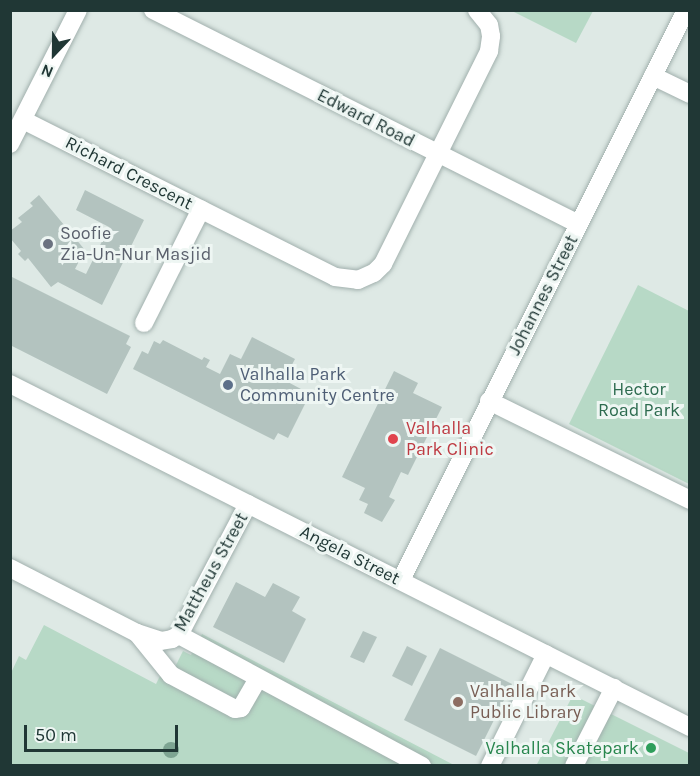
<!DOCTYPE html>
<html>
<head>
<meta charset="utf-8">
<style>
  body { margin:0 }
  #map { position:relative; width:700px; height:776px; overflow:hidden; background:#dee9e5; font-family:Karla,sans-serif }
  div>[style] { position:absolute }
  [style*='--x'] { left:calc(var(--x)*1px); top:calc(var(--y)*1px); width:calc(var(--w)*1px); rotate:calc(var(--a)*1deg) }
  .green>* { inset:0; background:#b7d9c6 }
  .building>* { inset:0; background:#b3c3bf }
  .roads { filter:drop-shadow(0 0 2px #a1b0ad) drop-shadow(0 0 2px #a1b0ad) }
  .minor>* { height:18px; margin:-9px; padding:0 9px; transform-origin:9px; border-radius:9px; background:#fff }
  .trees>* { width:16px; height:16px; margin:-8px; border-radius:50%; background:#7da492 }
  .dots>* { width:16px; height:16px; translate:-50% -50%; box-sizing:border-box; border:3px solid #eef6f3; border-radius:50% }
  span { translate:-50% -50%; white-space:nowrap; text-align:center; line-height:1.15; -webkit-text-stroke:6px #eef6f3; paint-order:stroke }
  .street-label { font-size:18px; color:#203735 }
  .worship-label { font-size:18px; color:#5b616d }
  .left { translate:0 -50%; text-align:left }
  .service-label { font-size:18px; color:#4e5e75 }
  .park-label { font-size:18px; color:#2d6b4f }
  .health-label { font-size:18px; color:#be3a42 }
  .education-label { font-size:18px; color:#785e54 }
  .leisure-label { font-size:18px; color:#27864d }
  .right { translate:-100% -50%; text-align:right }
  .frame { position:absolute; inset:0; border:12px solid #203735; pointer-events:none }
  .north { position:absolute; left:24px; top:24px; width:60px; height:60px; -webkit-text-stroke:4px #eef6f3; paint-order:stroke; rotate:202deg; font-size:16px; font-weight:700; line-height:24px; text-align:center; color:#203735 }
  .north::after { content:''; display:block; margin:auto; width:21px; height:27px; background:#203735; clip-path:polygon(50% 0,100% 100%,50% 72%,0 100%) }
  .scale { position:absolute; left:24px; top:725px; width:154px; height:27px; box-sizing:border-box; border:3px solid #203735; border-top:0; padding-left:8px; font-size:18px; line-height:21px; white-space:nowrap; color:#203735; -webkit-text-stroke:4px #eef6f3; paint-order:stroke }
</style>
</head>
<body>
<div id="map">
  <div class="green">
    <i style="clip-path:polygon(512px 11px,593px 11px,576px 43px)"></i>
    <i style="clip-path:polygon(638px 285px,689px 311px,689px 484px,569px 424px)"></i>
    <i style="clip-path:polygon(44px 625px,156px 684px,160px 676px,171px 675px,183px 651px,191px 655px,202px 634px,454px 765px,11px 765px,10px 675px,19px 656px,26px 660px)"></i>
    <i style="clip-path:polygon(573px 695px,689px 753px,689px 765px,536px 766px)"></i>
  </div>
  <div class="building">
    <i style="clip-path:polygon(85px 190px,144px 220px,102px 305px,58px 282px,51px 287px,28px 258px,25px 261px,18px 254px,21px 251px,10px 238px,10px 231px,22px 222px,18px 218px,33px 206px,30px 203px,39px 195px,85px 250px,75px 269px,86px 274px,109px 227px,76px 210px)"></i>
    <i style="clip-path:polygon(10px 276px,130px 336px,126px 344px,131px 347px,107px 394px,10px 345px)"></i>
    <i style="clip-path:polygon(252px 337px,295px 359px,284px 380px,301px 389px,295px 399px,305px 404px,288px 438px,278px 433px,274px 440px,133px 369px,142px 351px,148px 354px,154px 341px,160px 344px,163px 340px,202px 360px,204px 357px,210px 360px,206px 367px,220px 374px,230px 354px,241px 359px)"></i>
    <i style="clip-path:polygon(394px 371px,418px 383px,413px 393px,442px 407px,408px 475px,401px 472px,389px 497px,395px 500px,382px 522px,364px 513px,368px 504px,359px 500px,365px 488px,342px 477px)"></i>
    <i style="clip-path:polygon(236px 582px,265px 597px,273px 583px,300px 597px,292px 611px,306px 619px,284px 663px,213px 627px)"></i>
    <i style="clip-path:polygon(363px 631px,377px 637px,364px 663px,350px 657px)"></i>
    <i style="clip-path:polygon(407px 646px,427px 656px,412px 686px,392px 676px)"></i>
    <i style="clip-path:polygon(440px 648px,512px 684px,476px 756px,404px 720px)"></i>
  </div>
  <div class="roads">
    <div class="minor">
      <i style="--x:153;--y:10;--w:476;--a:26.7"></i>
      <i style="--x:653;--y:76;--w:41;--a:25.9"></i>
      <i style="--x:23;--y:120;--w:349;--a:26.7"></i>
      <i style="--x:335;--y:277;--w:23;--a:7"></i>
      <i style="--x:358;--y:280;--w:17;--a:-24"></i>
      <i style="--x:374;--y:273;--w:13;--a:-45"></i>
      <i style="--x:383;--y:264;--w:238;--a:-63.5"></i>
      <i style="--x:489;--y:51;--w:15;--a:-82"></i>
      <i style="--x:491;--y:36;--w:11;--a:-100"></i>
      <i style="--x:489;--y:25;--w:19;--a:-129"></i>
      <i style="--x:10;--y:144;--w:150;--a:-63.1"></i>
      <i style="--x:144;--y:323;--w:127;--a:-63.4"></i>
      <i style="--x:10;--y:384;--w:762;--a:26.77"></i>
      <i style="--x:489;--y:401;--w:224;--a:26.2"></i>
      <i style="--x:10;--y:568;--w:143;--a:27.1"></i>
      <i style="--x:137;--y:633;--w:25;--a:18"></i>
      <i style="--x:161;--y:641;--w:11;--a:-10"></i>
      <i style="--x:172;--y:639;--w:8;--a:-30"></i>
      <i style="--x:179;--y:635;--w:148;--a:-62.2"></i>
      <i style="--x:401;--y:580;--w:637;--a:-63.43"></i>
      <i style="--x:137;--y:633;--w:54;--a:51"></i>
      <i style="--x:171;--y:675;--w:72;--a:28"></i>
      <i style="--x:235;--y:709;--w:6;--a:-9"></i>
      <i style="--x:241;--y:708;--w:34;--a:-60"></i>
      <i style="--x:179;--y:635;--w:276;--a:28.3"></i>
      <i style="--x:490;--y:766;--w:125;--a:-63.4"></i>
      <i style="--x:574;--y:766;--w:88;--a:-62.9"></i>
    </div>
  </div>
  <div class="trees">
    <i style="left:171px;top:750px"></i>
  </div>
  <div class="dots">
    <i style="left:48px;top:244px;background:#6b7280"></i>
    <i style="left:228px;top:385px;background:#5c6f8a"></i>
    <i style="left:393px;top:439px;background:#e0444e"></i>
    <i style="left:458px;top:702px;background:#8d6e63"></i>
    <i style="left:651px;top:748px;background:#2e9e5b"></i>
  </div>
  <div class="street-label">
    <span style="left:366px;top:118px;rotate:27deg">Edward Road</span>
    <span style="left:129px;top:173px;rotate:27deg">Richard Crescent</span>
    <span style="left:543px;top:295px;rotate:-63deg">Johannes Street</span>
    <span style="left:350px;top:555px;rotate:27deg">Angela Street</span>
    <span style="left:211px;top:572px;rotate:-61deg">Mattheus Street</span>
  </div>
  <div class="worship-label">
    <span class="left" style="left:60px;top:244px">Soofie<br>Zia-Un-Nur Masjid</span>
  </div>
  <div class="service-label">
    <span class="left" style="left:240px;top:385px">Valhalla Park<br>Community Centre</span>
  </div>
  <div class="park-label">
    <span style="left:639px;top:400px">Hector<br>Road Park</span>
  </div>
  <div class="health-label">
    <span class="left" style="left:406px;top:439px">Valhalla<br>Park Clinic</span>
  </div>
  <div class="education-label">
    <span class="left" style="left:470px;top:702px">Valhalla Park<br>Public Library</span>
  </div>
  <div class="leisure-label">
    <span class="right" style="left:639px;top:748px">Valhalla Skatepark</span>
  </div>
  <div class="frame"></div>
  <div class="north">N</div>
  <div class="scale">50 m</div>
</div>
</body>
</html>
